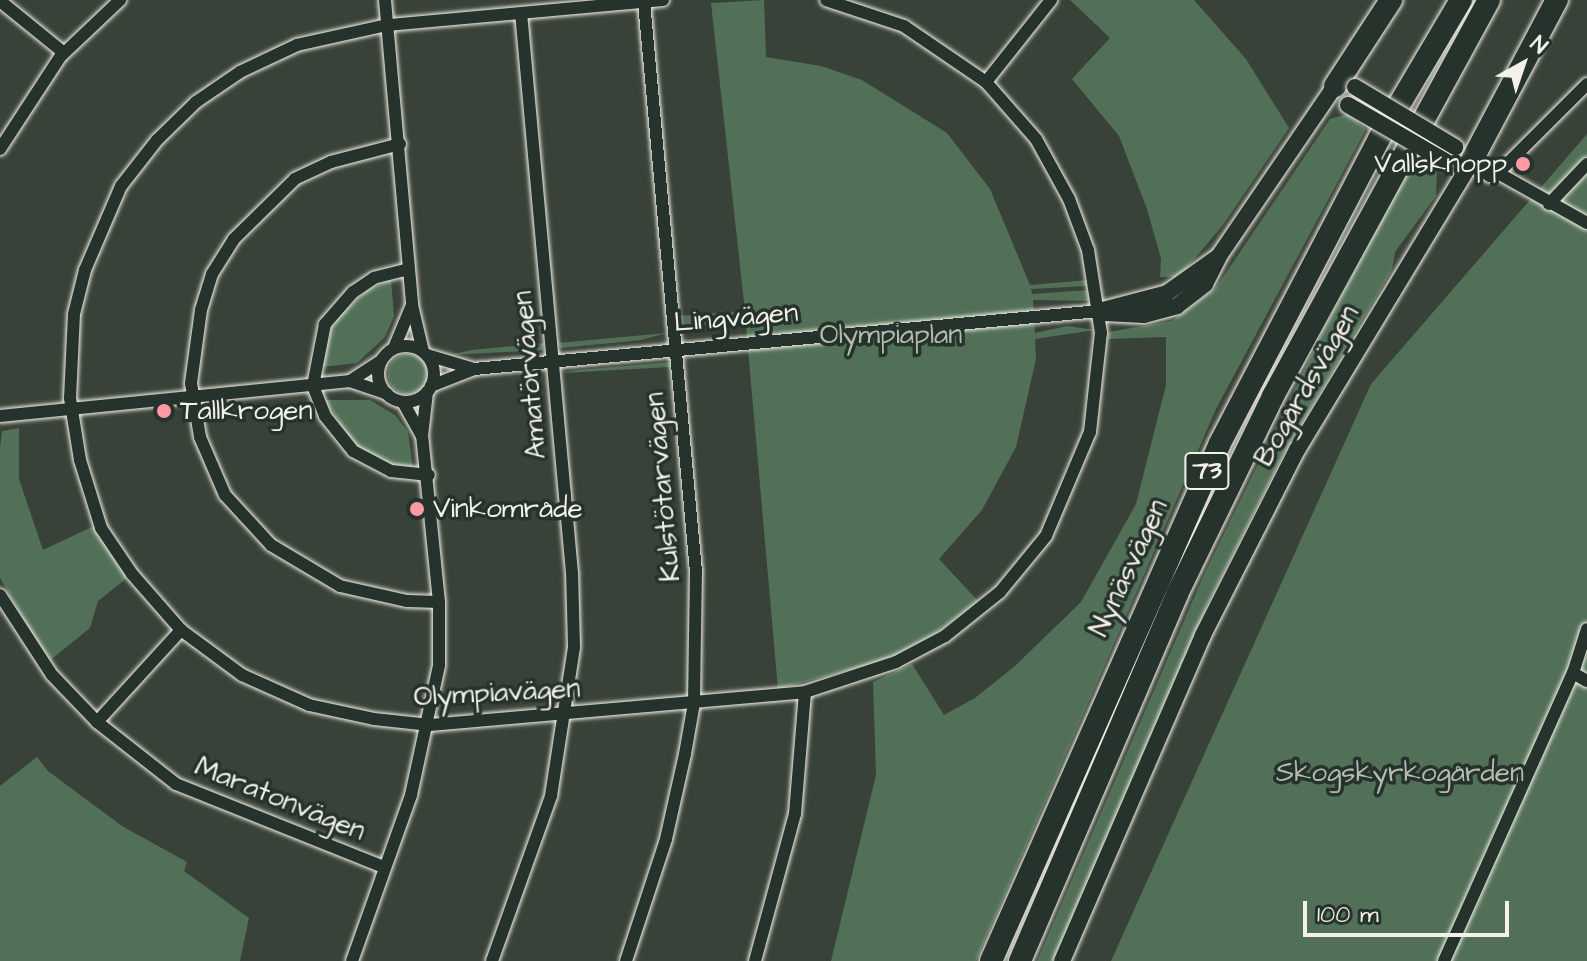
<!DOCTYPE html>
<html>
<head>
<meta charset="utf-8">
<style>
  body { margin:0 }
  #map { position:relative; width:1587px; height:961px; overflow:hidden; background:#394238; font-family:"Architects Daughter",sans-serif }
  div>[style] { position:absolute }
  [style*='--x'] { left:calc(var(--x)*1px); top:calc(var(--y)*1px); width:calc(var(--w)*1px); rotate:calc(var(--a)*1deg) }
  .green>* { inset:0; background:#527057 }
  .round { border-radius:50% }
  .roads { filter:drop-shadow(0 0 2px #f4f1e8) drop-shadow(0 0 2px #f4f1e8) }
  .street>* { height:12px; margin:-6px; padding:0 6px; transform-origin:6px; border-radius:6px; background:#26332d }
  .street>.ring { margin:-6px; padding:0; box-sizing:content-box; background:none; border:12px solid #26332d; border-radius:50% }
  .secondary>* { height:16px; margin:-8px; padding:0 8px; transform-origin:8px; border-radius:8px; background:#26332d }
  .highway>* { height:22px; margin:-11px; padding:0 11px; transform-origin:11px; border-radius:11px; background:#26332d }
  .bridges { filter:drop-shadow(0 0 2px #f4f1e8) drop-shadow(0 0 2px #f4f1e8) }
  .secondary-bridge>* { height:16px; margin:-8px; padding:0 8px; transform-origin:8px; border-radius:8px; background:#26332d }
  .dots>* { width:22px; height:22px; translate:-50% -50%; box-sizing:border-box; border:4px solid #26332d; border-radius:50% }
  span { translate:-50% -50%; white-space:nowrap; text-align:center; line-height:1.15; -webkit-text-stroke:7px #26332d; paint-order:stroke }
  .shield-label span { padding:2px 6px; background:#26332d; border:2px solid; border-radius:6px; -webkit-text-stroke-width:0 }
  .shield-label { font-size:26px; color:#f4f1e8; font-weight:700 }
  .poi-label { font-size:28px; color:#f4f1e8 }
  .right { translate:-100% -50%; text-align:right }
  .left { translate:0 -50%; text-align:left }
  .street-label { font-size:28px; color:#f4f1e8 }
  .park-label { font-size:28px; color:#b3bdae }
  .north { position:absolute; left:1483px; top:24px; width:80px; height:80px; -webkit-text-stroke:6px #26332d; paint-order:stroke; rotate:40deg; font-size:22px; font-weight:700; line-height:32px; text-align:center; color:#f4f1e8 }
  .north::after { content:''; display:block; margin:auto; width:28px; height:36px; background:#f4f1e8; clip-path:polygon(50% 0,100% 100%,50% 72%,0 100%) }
  .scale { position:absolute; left:1303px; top:901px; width:206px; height:36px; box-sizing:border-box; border:4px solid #f4f1e8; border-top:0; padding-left:10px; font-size:24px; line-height:28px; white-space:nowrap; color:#f4f1e8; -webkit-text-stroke:6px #26332d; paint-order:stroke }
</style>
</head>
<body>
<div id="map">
  <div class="green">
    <i style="clip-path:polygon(764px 0,766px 57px,821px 66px,862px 80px,947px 133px,990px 189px,1030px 285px,1088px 280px,1087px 286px,1031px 289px,1032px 294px,1090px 290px,1091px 301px,1033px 300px,1035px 333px,1067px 326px,1095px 330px,1035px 339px,1036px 359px,1016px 447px,982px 510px,939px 559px,978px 601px,936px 633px,886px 660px,778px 689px,745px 315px,742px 322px,679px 327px,678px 316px,745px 311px,711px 3px)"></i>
    <i style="clip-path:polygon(1070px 0,1194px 0,1246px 59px,1289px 128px,1223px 225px,1179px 277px,1160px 277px,1161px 259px,1147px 209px,1119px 136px,1072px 79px,1110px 38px)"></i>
    <i style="clip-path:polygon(1347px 114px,1366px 129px,1216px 409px,976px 961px,831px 961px,876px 775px,873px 682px,912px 664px,944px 715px,975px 698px,1015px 666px,1081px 602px,1136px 504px,1166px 385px,1166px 337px,1108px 339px,1109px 332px,1172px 321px,1215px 289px,1330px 119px)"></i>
    <i style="clip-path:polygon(1587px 134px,1587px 961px,1111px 961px,1371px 384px)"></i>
    <i style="clip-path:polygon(1417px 155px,1437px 170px,1436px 196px,1395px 252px,1392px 270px,1283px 455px,1209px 601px,1054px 961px,1037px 961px,1203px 577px,1325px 327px)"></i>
    <i style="clip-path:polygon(391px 280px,394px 316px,385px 337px,357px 363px,322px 367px,328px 334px,341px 314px,368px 290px)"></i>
    <i style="clip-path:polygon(667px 333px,641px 340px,561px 348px,558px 343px)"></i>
    <i style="clip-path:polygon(544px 343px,543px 350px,450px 355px,472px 350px)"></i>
    <i class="round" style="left:388px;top:354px;width:40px;height:40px"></i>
    <i style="clip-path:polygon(671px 362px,671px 367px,562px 373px,578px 370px)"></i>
    <i style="clip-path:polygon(325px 400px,370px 400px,395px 415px,408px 432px,413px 468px,385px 463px,354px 445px)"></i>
    <i style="clip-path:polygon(19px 428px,19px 479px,43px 550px,96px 525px,127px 578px,98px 601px,90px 628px,48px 662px,0 578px,0 448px,2px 431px)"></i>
    <i style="clip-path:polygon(37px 757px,48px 771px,122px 826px,187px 862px,184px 871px,249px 918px,240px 961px,0 961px,0 786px)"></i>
  </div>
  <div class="roads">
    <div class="street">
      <i style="--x:385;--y:0;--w:306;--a:84.9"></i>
      <i style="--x:412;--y:305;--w:48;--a:76.8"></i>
      <i style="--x:663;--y:0;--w:277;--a:174.8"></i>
      <i style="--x:387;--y:25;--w:92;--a:167.5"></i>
      <i style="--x:297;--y:45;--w:63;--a:154.7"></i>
      <i style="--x:240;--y:72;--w:53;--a:145.7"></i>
      <i style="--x:196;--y:102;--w:54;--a:135.7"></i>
      <i style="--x:157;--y:140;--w:58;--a:128"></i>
      <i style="--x:121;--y:186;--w:91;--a:113.2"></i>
      <i style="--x:85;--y:270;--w:45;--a:104"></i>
      <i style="--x:74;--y:314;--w:84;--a:92.7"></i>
      <i style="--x:70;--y:398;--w:63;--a:80.8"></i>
      <i style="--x:80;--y:460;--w:71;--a:72.8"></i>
      <i style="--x:101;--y:528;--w:55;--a:56"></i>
      <i style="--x:132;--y:574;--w:74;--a:48.8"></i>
      <i style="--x:181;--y:630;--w:76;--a:36.4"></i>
      <i style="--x:242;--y:675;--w:73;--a:24.1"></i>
      <i style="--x:309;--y:705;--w:66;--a:12.2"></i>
      <i style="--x:374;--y:719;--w:56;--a:6.1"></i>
      <i style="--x:430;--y:725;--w:376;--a:-5"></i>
      <i style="--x:805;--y:692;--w:96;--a:-18.2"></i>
      <i style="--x:896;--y:662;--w:55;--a:-28"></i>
      <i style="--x:945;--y:636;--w:70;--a:-38.7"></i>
      <i style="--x:1000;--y:592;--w:72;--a:-50.6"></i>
      <i style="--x:1046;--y:536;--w:113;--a:-67.1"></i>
      <i style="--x:1090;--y:432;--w:100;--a:-83.7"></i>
      <i style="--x:1101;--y:333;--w:84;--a:-98.9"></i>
      <i style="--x:1088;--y:250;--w:54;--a:-110.4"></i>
      <i style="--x:1069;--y:199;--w:68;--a:-118.8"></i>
      <i style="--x:1036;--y:139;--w:76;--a:-131.3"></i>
      <i style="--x:986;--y:82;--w:99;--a:-145.7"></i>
      <i style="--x:904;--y:26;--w:82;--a:-161.6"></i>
      <i style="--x:0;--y:1;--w:82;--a:39.1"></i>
      <i style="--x:986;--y:82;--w:105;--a:-51.6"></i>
      <i style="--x:400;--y:144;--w:71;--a:165.4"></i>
      <i style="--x:331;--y:162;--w:40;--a:155"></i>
      <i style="--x:295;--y:179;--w:86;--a:135.5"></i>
      <i style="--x:234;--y:239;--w:41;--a:122.2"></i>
      <i style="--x:212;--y:274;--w:38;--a:107"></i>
      <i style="--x:201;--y:310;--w:74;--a:97.8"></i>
      <i style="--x:191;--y:383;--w:55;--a:80.5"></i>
      <i style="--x:200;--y:437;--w:63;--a:66.7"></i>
      <i style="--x:225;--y:495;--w:68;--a:47.4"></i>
      <i style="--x:271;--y:545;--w:80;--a:30.7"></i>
      <i style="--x:340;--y:586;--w:69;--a:12.6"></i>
      <i style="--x:407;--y:601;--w:32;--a:2"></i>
      <i style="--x:0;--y:149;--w:110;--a:-56.9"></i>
      <i style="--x:60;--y:57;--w:83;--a:-43.5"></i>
      <i style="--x:1470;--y:164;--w:23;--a:31"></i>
      <i style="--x:1490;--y:176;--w:9;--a:-21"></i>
      <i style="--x:1498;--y:173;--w:126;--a:-45"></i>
      <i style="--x:1498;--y:173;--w:102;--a:29.3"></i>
      <i style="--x:1549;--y:204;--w:55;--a:-46.5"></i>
      <i style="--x:409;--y:269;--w:36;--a:166"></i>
      <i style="--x:374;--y:278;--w:25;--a:146"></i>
      <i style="--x:353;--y:292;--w:43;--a:131.2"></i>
      <i style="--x:325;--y:324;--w:63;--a:101"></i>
      <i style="--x:313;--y:386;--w:32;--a:68"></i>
      <i style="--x:325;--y:416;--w:45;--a:51.3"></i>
      <i style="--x:353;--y:451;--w:43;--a:27.8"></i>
      <i style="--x:391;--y:471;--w:38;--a:6"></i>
      <i class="ring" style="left:378px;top:346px;width:44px;height:44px"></i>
      <i style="--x:394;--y:348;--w:47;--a:-67.3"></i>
      <i style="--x:427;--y:355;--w:49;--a:16.6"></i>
      <i style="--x:350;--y:381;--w:37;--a:-33"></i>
      <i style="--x:431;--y:386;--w:46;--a:-21.6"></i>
      <i style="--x:474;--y:369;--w:628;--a:-5.3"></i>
      <i style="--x:403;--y:402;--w:39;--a:61"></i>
      <i style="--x:0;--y:416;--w:352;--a:-5.7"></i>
      <i style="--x:350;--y:381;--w:39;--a:19"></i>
      <i style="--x:0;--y:595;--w:95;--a:57"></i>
      <i style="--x:52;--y:675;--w:65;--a:46.2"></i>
      <i style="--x:97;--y:722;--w:100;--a:38.1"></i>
      <i style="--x:176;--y:784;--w:224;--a:21.8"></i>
      <i style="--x:1573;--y:673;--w:16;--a:30"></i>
      <i style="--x:97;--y:722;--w:125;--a:-47.6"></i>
      <i style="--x:352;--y:961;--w:176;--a:-70.4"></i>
      <i style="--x:411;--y:795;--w:133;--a:-77.8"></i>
      <i style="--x:439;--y:665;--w:63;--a:-90"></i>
      <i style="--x:439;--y:602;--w:167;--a:-95.8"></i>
      <i style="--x:422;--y:436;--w:44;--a:-83.5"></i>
      <i style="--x:492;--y:961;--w:175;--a:-70.3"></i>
      <i style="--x:551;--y:796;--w:151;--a:-81.2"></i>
      <i style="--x:574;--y:647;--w:74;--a:-91.5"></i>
      <i style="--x:572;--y:573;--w:562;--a:-95.2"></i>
      <i style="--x:626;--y:961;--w:128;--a:-71.8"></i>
      <i style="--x:666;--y:839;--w:87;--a:-77.4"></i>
      <i style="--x:685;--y:754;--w:52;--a:-80"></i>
      <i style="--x:694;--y:703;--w:68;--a:-89.2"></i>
      <i style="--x:695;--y:635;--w:63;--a:-89.1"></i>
      <i style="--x:696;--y:572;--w:572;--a:-95.21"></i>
      <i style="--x:755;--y:961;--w:152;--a:-74.8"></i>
      <i style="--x:795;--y:814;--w:122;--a:-85.3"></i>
      <i style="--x:1444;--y:961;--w:316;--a:-65.9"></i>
      <i style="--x:1573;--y:673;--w:46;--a:-72.3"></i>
    </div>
    <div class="secondary">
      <i style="--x:1099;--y:311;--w:70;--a:-14.8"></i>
      <i style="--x:1167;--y:293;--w:64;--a:-35.4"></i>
      <i style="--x:1219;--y:256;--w:206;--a:-55.7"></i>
      <i style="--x:1104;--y:313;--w:40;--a:2.9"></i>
      <i style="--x:1144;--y:315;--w:34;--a:-15"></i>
      <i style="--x:1177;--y:306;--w:36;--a:-38"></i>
      <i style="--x:1205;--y:284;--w:29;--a:-63"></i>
      <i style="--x:1062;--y:961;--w:355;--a:-66.6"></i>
      <i style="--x:1203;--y:635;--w:208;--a:-63.1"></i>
      <i style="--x:1297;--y:450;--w:334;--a:-58.8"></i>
    </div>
    <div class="highway">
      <i style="--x:1335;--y:86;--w:103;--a:-56.9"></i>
      <i style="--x:1470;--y:164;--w:186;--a:-62.1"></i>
      <i style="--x:991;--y:961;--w:566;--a:-66.15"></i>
      <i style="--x:1220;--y:443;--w:345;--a:-62.4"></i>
      <i style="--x:1380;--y:137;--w:159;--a:-59.4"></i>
      <i style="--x:1020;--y:961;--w:399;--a:-66.8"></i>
      <i style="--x:1177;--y:594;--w:220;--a:-64.1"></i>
      <i style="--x:1273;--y:396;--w:451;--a:-61.4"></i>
    </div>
  </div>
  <div class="bridges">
    <div class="secondary-bridge">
      <i style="--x:1355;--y:87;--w:117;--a:31"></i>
      <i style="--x:1348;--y:105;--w:112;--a:30"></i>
    </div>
  </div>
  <div class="dots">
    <i style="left:1523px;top:164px;background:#ff9aa2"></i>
    <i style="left:164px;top:411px;background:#ff9aa2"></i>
    <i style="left:417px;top:509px;background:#ff9aa2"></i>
  </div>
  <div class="shield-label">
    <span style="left:1207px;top:471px">73</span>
  </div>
  <div class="poi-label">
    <span class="right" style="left:1507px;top:164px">Vallsknopp</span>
    <span class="left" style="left:180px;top:411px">Tallkrogen</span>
    <span class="left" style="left:433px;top:509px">Vinkområde</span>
  </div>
  <div class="street-label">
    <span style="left:736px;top:318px;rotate:-5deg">Lingvägen</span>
    <span style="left:530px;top:375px;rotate:-95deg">Amatörvägen</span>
    <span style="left:1307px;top:386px;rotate:-60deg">Bogårdsvägen</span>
    <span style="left:663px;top:487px;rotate:-95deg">Kulstötarvägen</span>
    <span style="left:1129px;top:568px;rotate:-65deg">Nynäsvägen</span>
    <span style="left:497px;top:693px;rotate:-3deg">Olympiavägen</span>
    <span style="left:280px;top:799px;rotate:22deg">Maratonvägen</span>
  </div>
  <div class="park-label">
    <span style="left:891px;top:335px">Olympiaplan</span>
    <span style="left:1400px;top:773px">Skogskyrkogården</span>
  </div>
  <div class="north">N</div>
  <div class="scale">100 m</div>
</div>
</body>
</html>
